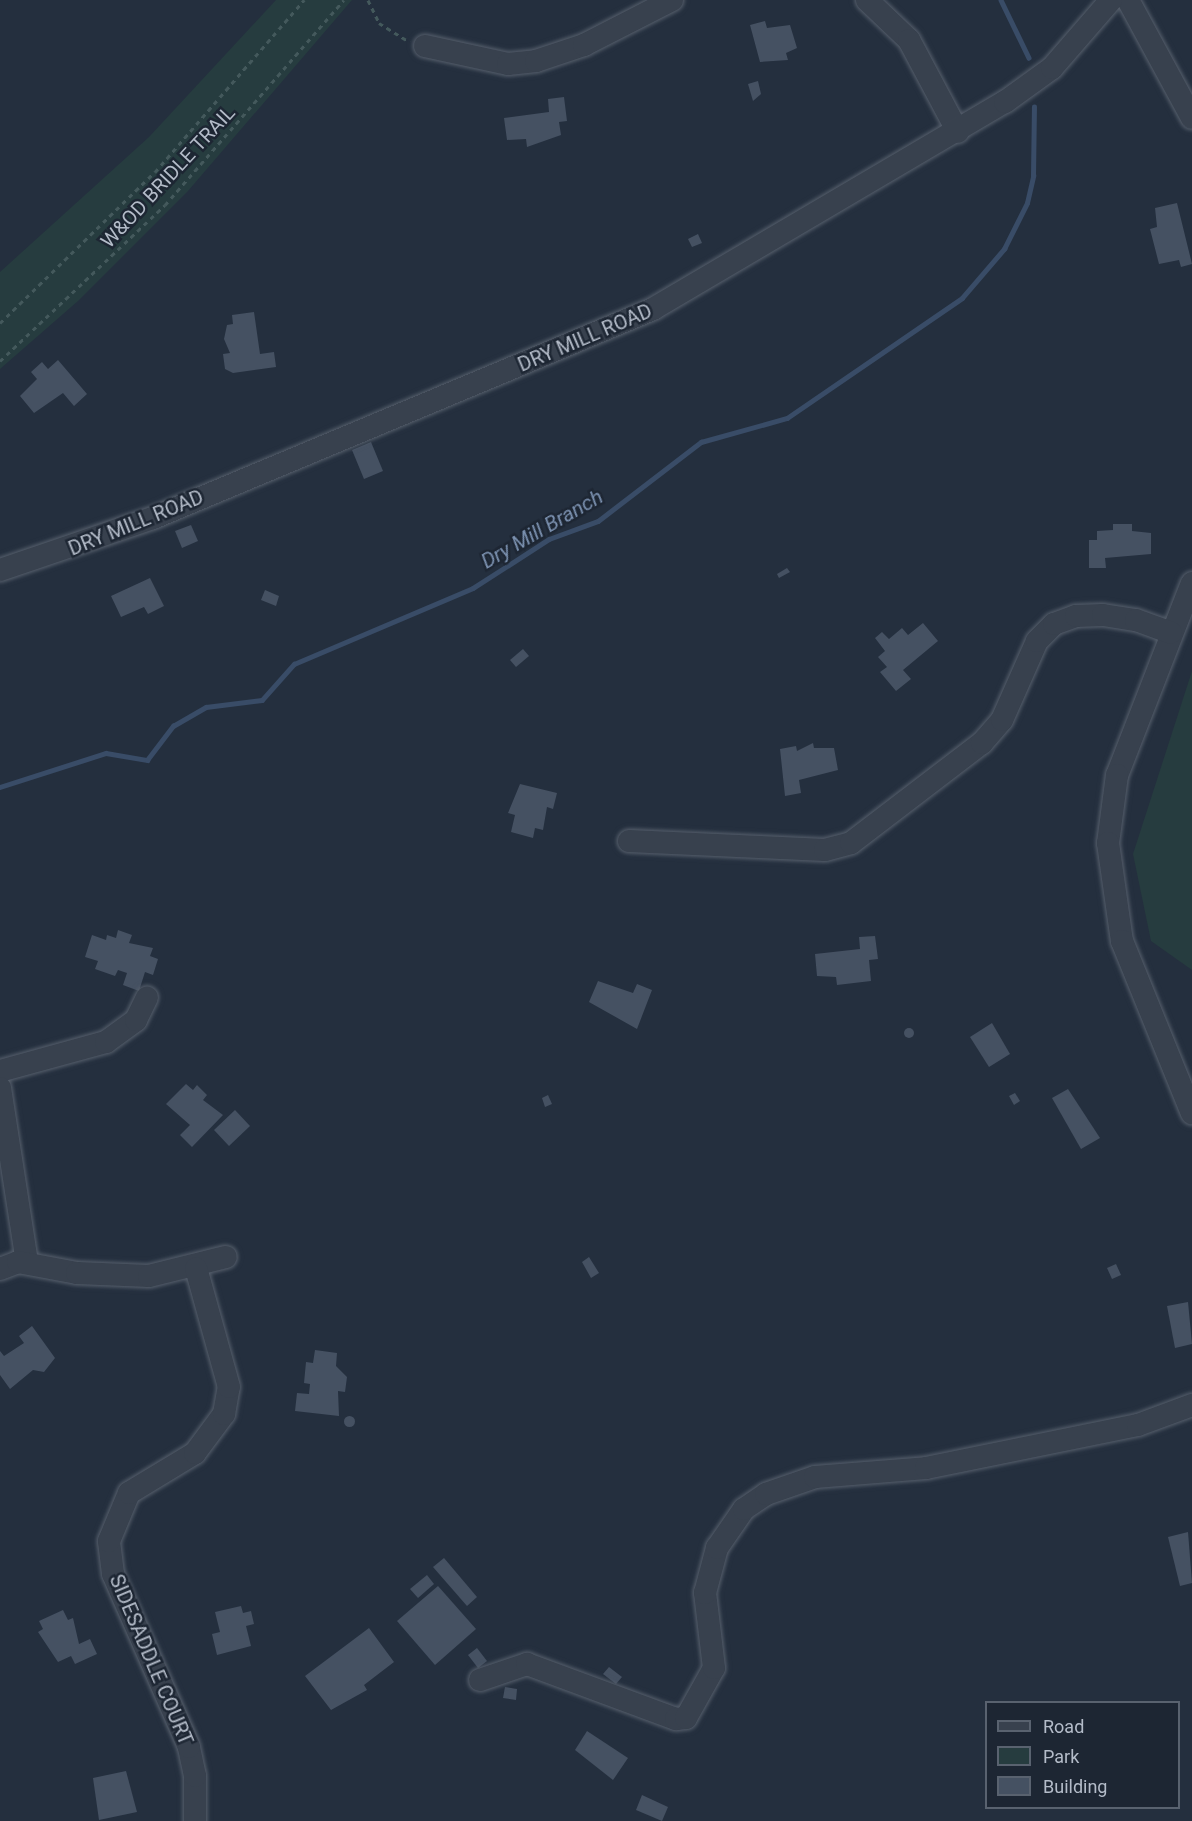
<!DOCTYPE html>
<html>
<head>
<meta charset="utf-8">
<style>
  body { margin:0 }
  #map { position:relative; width:1192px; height:1821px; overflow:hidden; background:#242f3e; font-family:Roboto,sans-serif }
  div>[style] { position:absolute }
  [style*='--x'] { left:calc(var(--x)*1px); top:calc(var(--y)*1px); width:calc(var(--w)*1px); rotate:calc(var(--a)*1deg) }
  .green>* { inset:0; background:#263c3f }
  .stream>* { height:4.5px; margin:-2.25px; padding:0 2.25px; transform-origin:2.25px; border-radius:2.25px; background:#394c67 }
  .building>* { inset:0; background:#455162 }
  .round { border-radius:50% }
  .path>* { height:3px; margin-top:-1.5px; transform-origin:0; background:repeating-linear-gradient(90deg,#44595c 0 4.5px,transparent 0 9px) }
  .roads { filter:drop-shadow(0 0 2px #565f6c) drop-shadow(0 0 2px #565f6c) }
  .minor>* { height:22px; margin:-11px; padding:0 11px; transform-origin:11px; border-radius:11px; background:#38414e }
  span { translate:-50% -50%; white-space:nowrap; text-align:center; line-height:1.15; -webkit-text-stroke:5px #1d2633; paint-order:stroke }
  .street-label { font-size:20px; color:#b4bcc9 }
  .water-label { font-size:21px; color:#7c92b1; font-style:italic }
  .legend { position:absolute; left:985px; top:1701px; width:195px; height:108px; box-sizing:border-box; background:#1d2633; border:2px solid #59626f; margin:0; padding:8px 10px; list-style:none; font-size:18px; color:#b4bcc9 }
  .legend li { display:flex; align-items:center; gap:12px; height:30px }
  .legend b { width:30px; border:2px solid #59626f }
</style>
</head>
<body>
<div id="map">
  <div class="green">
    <i style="clip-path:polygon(276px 0,352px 0,188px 191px,78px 301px,0 369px,0 272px,149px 137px)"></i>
    <i style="clip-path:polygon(1192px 671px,1192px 970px,1151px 941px,1133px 854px)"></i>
  </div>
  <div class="stream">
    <i style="--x:1001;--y:0;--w:64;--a:64.2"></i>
    <i style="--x:0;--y:787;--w:111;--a:-17.8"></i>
    <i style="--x:106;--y:753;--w:42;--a:9.7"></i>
    <i style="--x:147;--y:760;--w:43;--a:-52.6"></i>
    <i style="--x:173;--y:726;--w:38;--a:-30"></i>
    <i style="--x:206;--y:707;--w:56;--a:-7.1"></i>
    <i style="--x:262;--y:700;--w:48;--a:-48.4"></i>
    <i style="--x:294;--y:664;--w:194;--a:-23"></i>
    <i style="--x:473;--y:588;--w:90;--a:-32.8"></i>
    <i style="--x:549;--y:539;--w:52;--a:-20.2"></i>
    <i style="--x:598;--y:521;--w:130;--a:-37.5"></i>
    <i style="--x:701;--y:442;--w:89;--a:-15.6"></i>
    <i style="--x:787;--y:418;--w:212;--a:-34.4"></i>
    <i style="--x:962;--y:298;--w:65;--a:-49.4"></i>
    <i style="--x:1004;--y:249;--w:51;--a:-63.4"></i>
    <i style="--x:1027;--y:203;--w:28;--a:-77"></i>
    <i style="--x:1033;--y:176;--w:69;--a:-89.2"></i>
  </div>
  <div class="building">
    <i style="clip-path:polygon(765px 21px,767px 28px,790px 25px,797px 48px,786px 53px,788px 60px,760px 62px,750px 25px)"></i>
    <i style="clip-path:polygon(758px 81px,761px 94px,753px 101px,748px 84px)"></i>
    <i style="clip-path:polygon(564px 97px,567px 121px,559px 122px,561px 135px,527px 147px,526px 139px,507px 140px,504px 118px,549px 112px,548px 99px)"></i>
    <i style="clip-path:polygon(1177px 203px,1192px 264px,1181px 267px,1179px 260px,1159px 264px,1150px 229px,1157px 227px,1155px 208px)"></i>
    <i style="clip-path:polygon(698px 234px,702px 243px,692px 247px,688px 239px)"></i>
    <i style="clip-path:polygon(254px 312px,260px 354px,274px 352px,276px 367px,233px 373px,225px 369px,223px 354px,230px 353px,224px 339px,227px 325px,233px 324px,232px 315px)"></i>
    <i style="clip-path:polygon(58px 360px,87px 394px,74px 406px,63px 393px,34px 413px,20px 396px,37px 379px,31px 372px,42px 362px,48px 369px)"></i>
    <i style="clip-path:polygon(371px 442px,383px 471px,364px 479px,352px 450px)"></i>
    <i style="clip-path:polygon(1113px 524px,1132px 524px,1132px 531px,1151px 533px,1151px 554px,1105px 558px,1106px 568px,1089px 568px,1089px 540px,1097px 540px,1097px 531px,1113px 530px)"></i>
    <i style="clip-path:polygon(191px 525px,198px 541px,182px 548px,175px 531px)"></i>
    <i style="clip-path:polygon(787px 568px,790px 572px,779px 578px,777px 574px)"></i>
    <i style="clip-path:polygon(150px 578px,164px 606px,148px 614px,144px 607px,121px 617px,111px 596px)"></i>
    <i style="clip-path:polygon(265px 590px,279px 596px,276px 606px,261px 600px)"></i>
    <i style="clip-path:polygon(923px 623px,938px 641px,903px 670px,911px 679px,896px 691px,880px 672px,887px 667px,878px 657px,885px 651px,875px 638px,882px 632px,889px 639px,902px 628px,908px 635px)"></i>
    <i style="clip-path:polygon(523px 649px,529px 656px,516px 667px,510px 660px)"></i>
    <i style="clip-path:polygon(813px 743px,814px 748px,834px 748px,838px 770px,799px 780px,801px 793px,785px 796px,780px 749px,796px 746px,797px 751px)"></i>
    <i style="clip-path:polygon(520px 784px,557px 793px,553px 809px,547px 807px,543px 830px,535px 828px,533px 838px,511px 832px,515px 815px,508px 813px)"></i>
    <i style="clip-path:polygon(118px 930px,132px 935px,129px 943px,153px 948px,150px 956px,158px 959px,153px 975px,145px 972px,139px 991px,123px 985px,127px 973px,118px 970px,115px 976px,95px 969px,98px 961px,85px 957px,92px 935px,106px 940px,107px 935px,116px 938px)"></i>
    <i style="clip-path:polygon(875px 936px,878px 959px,869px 960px,871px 981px,837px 985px,836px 977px,817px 976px,815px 954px,860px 949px,859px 937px)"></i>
    <i style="clip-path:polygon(598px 981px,633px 993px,637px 984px,652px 990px,637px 1029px,589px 1002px)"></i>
    <i style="clip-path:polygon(992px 1023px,1010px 1054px,989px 1067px,970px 1037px)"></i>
    <i class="round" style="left:904px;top:1028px;width:10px;height:10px"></i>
    <i style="clip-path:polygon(186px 1084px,193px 1090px,197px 1085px,207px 1095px,203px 1100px,223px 1115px,192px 1147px,180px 1135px,190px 1125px,166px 1104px)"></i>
    <i style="clip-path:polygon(1068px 1089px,1100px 1138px,1081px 1149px,1052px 1098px)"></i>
    <i style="clip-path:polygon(1015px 1093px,1020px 1101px,1014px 1105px,1009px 1096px)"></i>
    <i style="clip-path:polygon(548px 1095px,552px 1104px,545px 1107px,542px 1098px)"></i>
    <i style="clip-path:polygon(235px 1110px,250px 1126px,229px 1146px,214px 1130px)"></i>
    <i style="clip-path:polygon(589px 1257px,599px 1273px,591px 1278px,582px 1262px)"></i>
    <i style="clip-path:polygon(1116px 1264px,1121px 1275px,1112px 1279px,1107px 1268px)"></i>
    <i style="clip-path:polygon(1188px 1302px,1192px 1344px,1175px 1348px,1167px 1306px)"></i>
    <i style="clip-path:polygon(32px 1326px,55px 1358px,44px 1372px,33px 1370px,10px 1389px,0 1375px,0 1351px,4px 1356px,24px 1343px,19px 1336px)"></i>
    <i style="clip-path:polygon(315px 1350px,337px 1353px,336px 1366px,347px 1377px,345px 1392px,338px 1391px,339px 1416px,295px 1411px,297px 1393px,309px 1394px,310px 1384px,304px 1383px,306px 1362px,313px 1363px)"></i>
    <i class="round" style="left:343.5px;top:1415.5px;width:11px;height:11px"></i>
    <i style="clip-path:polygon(1188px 1532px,1192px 1583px,1180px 1586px,1168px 1537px)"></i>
    <i style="clip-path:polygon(444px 1558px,477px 1597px,467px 1606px,433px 1567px)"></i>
    <i style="clip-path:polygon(427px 1575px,434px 1584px,418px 1598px,410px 1589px)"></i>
    <i style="clip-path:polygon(438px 1586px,476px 1629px,435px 1665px,397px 1621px)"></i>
    <i style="clip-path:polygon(241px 1606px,243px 1613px,251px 1611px,254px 1624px,246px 1626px,251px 1646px,217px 1655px,212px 1634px,220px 1632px,215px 1612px)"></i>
    <i style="clip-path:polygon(63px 1610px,68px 1620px,73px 1618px,79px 1644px,90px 1639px,97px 1654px,75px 1664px,71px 1656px,58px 1662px,38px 1632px,43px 1629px,39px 1621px)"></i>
    <i style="clip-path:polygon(369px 1628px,394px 1662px,364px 1685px,367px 1690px,331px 1710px,305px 1676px)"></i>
    <i style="clip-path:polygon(477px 1648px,487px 1661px,478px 1668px,468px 1655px)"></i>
    <i style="clip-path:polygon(609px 1667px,622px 1677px,616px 1684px,603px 1674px)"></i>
    <i style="clip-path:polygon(505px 1687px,517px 1689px,516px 1700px,503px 1698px)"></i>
    <i style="clip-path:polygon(587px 1731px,628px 1758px,613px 1780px,575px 1750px)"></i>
    <i style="clip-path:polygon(126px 1771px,137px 1812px,99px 1820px,93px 1778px)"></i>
    <i style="clip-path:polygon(642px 1795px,668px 1807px,662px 1821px,636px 1810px)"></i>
  </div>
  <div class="path">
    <i style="--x:368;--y:0;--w:25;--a:64"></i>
    <i style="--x:379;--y:23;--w:36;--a:32"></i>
    <i style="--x:0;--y:323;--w:216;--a:-44.3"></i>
    <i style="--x:155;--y:172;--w:228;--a:-49.1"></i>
    <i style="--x:0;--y:361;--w:227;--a:-43.4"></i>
    <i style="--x:165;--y:205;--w:272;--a:-48.9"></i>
  </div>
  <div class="roads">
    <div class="minor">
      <i style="--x:867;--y:0;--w:58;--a:43.6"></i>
      <i style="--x:909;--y:40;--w:104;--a:62"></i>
      <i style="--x:1128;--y:0;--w:134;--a:61.5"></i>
      <i style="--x:425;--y:46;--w:85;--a:12.2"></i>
      <i style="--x:508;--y:64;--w:28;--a:-6"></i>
      <i style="--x:536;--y:61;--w:51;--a:-18.4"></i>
      <i style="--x:584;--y:45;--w:99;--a:-27.1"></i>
      <i style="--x:0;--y:570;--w:162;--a:-18.8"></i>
      <i style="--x:153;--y:518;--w:542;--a:-22.68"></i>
      <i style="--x:653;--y:309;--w:408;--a:-30.5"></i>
      <i style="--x:1005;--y:102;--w:58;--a:-35.9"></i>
      <i style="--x:1052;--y:68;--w:90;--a:-49.1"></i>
      <i style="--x:1192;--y:583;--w:206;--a:111.3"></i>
      <i style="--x:1117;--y:775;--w:69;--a:97.5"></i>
      <i style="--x:1108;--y:843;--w:99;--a:81.9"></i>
      <i style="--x:1122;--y:941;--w:186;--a:67.9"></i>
      <i style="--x:629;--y:841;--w:196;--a:2.6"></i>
      <i style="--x:825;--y:850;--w:27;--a:-15"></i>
      <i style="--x:851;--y:843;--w:165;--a:-37.4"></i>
      <i style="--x:982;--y:743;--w:30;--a:-49"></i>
      <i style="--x:1002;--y:720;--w:86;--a:-66.1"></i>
      <i style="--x:1037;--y:641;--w:24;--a:-45"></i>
      <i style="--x:1054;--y:624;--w:23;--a:-20"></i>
      <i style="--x:1076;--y:616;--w:27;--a:-2"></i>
      <i style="--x:1103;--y:615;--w:33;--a:9"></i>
      <i style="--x:1136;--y:620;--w:37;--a:20"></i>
      <i style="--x:0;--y:1071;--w:110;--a:-15.3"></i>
      <i style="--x:106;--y:1042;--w:37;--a:-36"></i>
      <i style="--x:136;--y:1020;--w:25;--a:-64"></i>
      <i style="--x:0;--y:1088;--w:177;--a:81.2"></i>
      <i style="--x:0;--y:1269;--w:19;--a:-21"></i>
      <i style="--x:18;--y:1262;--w:60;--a:10.6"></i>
      <i style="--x:77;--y:1273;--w:72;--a:2.4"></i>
      <i style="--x:149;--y:1276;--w:79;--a:-13.9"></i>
      <i style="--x:480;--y:1680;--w:50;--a:-18.8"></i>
      <i style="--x:527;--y:1664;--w:159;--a:20.3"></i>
      <i style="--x:676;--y:1719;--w:10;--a:-6"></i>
      <i style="--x:686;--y:1718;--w:57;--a:-60.8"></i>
      <i style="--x:714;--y:1668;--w:76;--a:-96.8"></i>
      <i style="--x:705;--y:1593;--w:47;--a:-75.1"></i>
      <i style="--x:717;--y:1548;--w:47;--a:-55.3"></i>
      <i style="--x:744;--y:1509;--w:27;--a:-34"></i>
      <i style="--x:766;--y:1494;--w:52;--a:-19.1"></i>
      <i style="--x:815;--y:1477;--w:111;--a:-4.6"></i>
      <i style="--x:926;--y:1468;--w:216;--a:-11.5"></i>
      <i style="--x:1138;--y:1425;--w:58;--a:-20.3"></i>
      <i style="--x:195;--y:1821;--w:45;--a:-90"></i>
      <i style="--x:195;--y:1776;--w:30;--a:-102"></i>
      <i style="--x:189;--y:1747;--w:189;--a:-113.7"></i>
      <i style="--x:113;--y:1574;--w:33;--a:-97"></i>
      <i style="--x:109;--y:1541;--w:52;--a:-67.4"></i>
      <i style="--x:129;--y:1493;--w:77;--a:-31.2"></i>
      <i style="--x:195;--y:1453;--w:49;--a:-53.4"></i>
      <i style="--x:224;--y:1414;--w:27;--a:-80"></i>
      <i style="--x:229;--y:1387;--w:123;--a:-105.5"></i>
    </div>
  </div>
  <div class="street-label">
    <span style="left:168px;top:177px;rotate:-47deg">W&amp;OD BRIDLE TRAIL</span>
    <span style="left:585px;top:338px;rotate:-23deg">DRY MILL ROAD</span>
    <span style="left:136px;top:523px;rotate:-22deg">DRY MILL ROAD</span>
    <span style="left:151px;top:1660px;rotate:67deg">SIDESADDLE COURT</span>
  </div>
  <div class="water-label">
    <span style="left:542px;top:529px;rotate:-30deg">Dry Mill Branch</span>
  </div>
  <ul class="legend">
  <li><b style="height:8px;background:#38414e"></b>Road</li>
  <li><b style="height:16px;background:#263c3f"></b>Park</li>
  <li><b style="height:16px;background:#455162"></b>Building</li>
  </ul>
</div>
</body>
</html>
